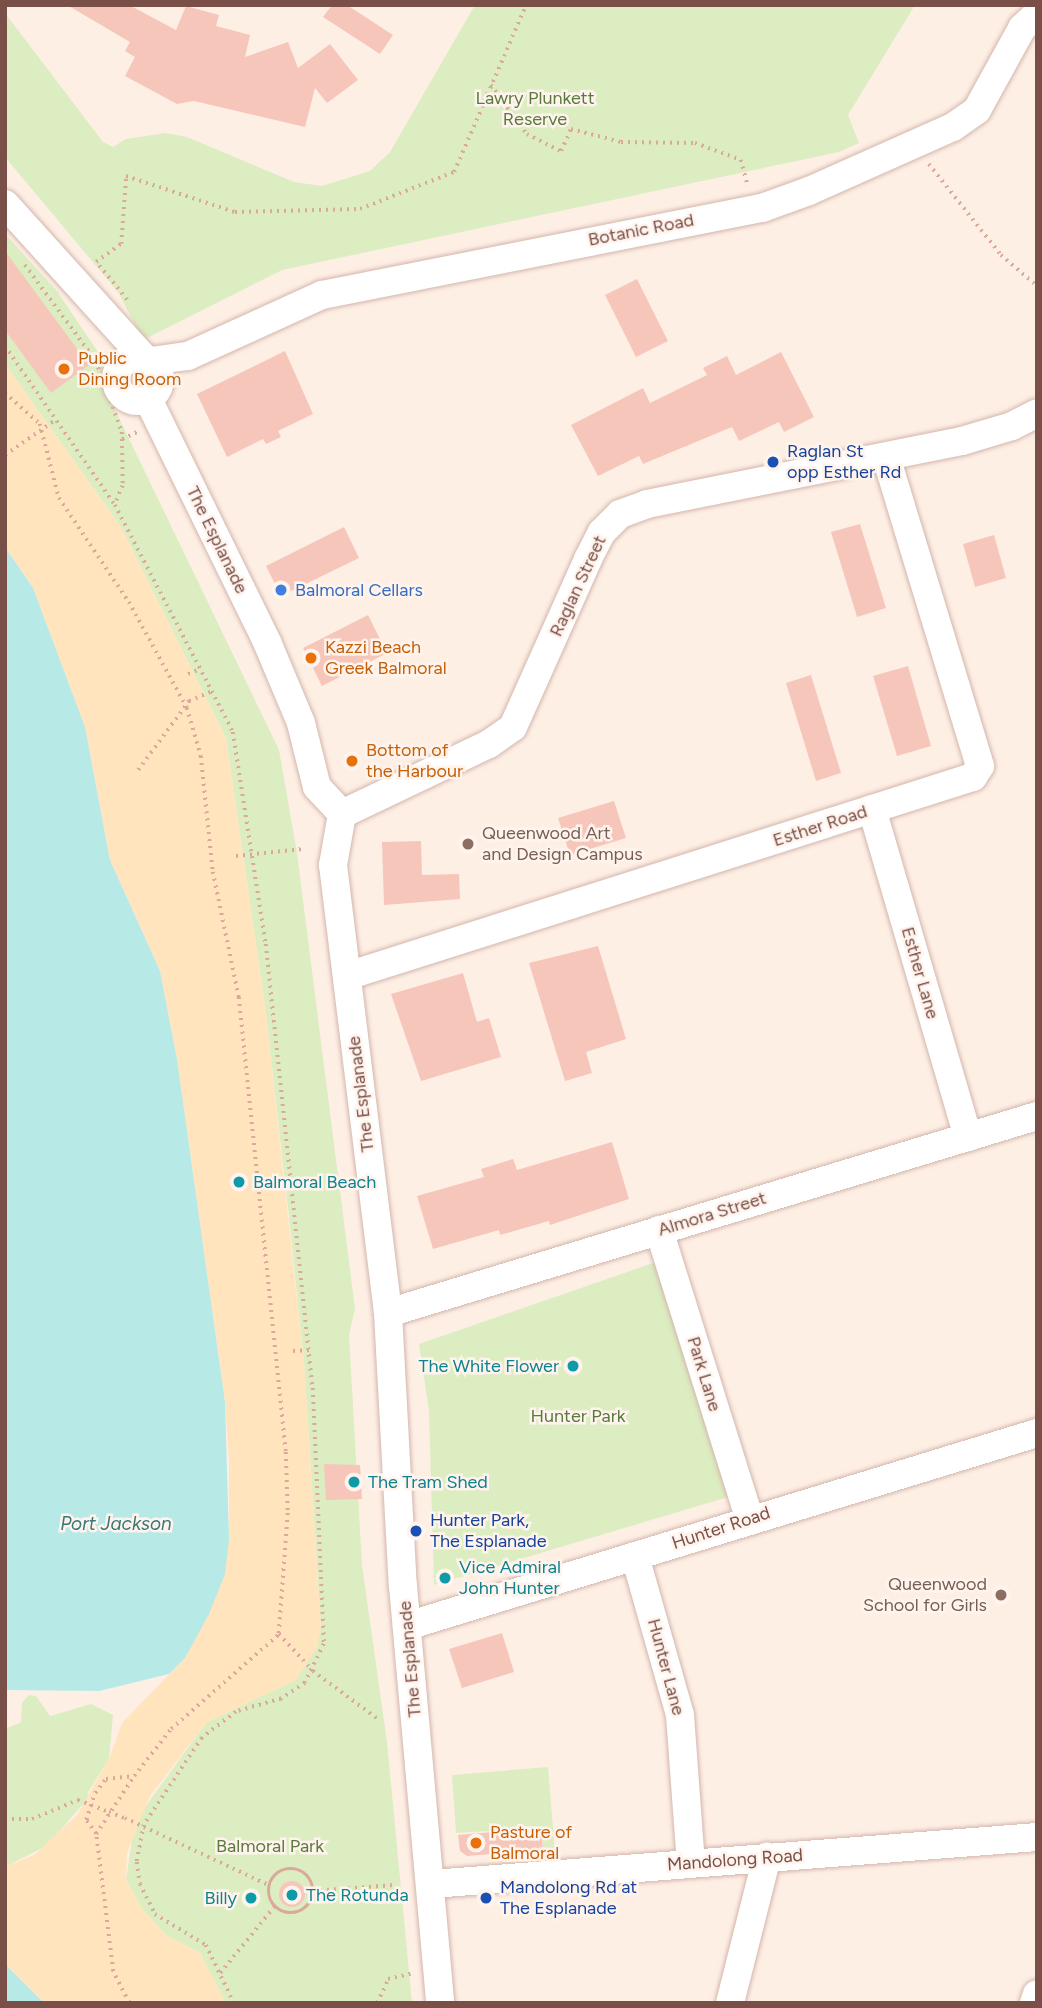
<!DOCTYPE html>
<html>
<head>
<meta charset="utf-8">
<style>
  body { margin:0 }
  #map { position:relative; width:1042px; height:2008px; overflow:hidden; background:#feefe5; font-family:Figtree,sans-serif }
  div>[style] { position:absolute }
  [style*='--x'] { left:calc(var(--x)*1px); top:calc(var(--y)*1px); width:calc(var(--w)*1px); rotate:calc(var(--a)*1deg) }
  .green>* { inset:0; background:#dcedc1 }
  .sand>* { inset:0; background:#ffe4be }
  .water>* { inset:0; background:#b7eae7 }
  .building>* { inset:0; background:#f6c6ba }
  .round { border-radius:50% }
  .path>* { height:3.5px; margin-top:-1.75px; transform-origin:0; background:repeating-linear-gradient(90deg,#dba99c 0 2px,transparent 0 7px) }
  .path>.ring { margin:-1.75px; padding:0; box-sizing:content-box; background:none; border:3.5px solid #dba99c; border-radius:50% }
  .roads { filter:drop-shadow(0 0 2px #d3b6ac) drop-shadow(0 0 2px #d3b6ac) }
  .minor>* { height:28px; margin:-14px; padding:0 14px; transform-origin:14px; border-radius:14px; background:#fff }
  .minor>.ring { margin:-14px; padding:0; box-sizing:content-box; background:none; border:28px solid #fff; border-radius:50% }
  .path-bridge>* { height:3.5px; margin-top:-1.75px; transform-origin:0; background:repeating-linear-gradient(90deg,#dba99c 0 2px,transparent 0 7px) }
  .dots>* { width:19px; height:19px; translate:-50% -50%; box-sizing:border-box; border:4px solid #fff4ed; border-radius:50% }
  span { translate:-50% -50%; white-space:nowrap; text-align:center; line-height:1.15; -webkit-text-stroke:5px #fff4ed; paint-order:stroke }
  .park-label { font-size:18px; color:#5a7a3c }
  .street-label { font-size:18px; color:#794f47 }
  .food-label { font-size:18px; color:#c56008 }
  .left { translate:0 -50%; text-align:left }
  .transit-label { font-size:18px; color:#164399 }
  .shop-label { font-size:18px; color:#366cbe }
  .education-label { font-size:18px; color:#785e54 }
  .right { translate:-100% -50%; text-align:right }
  .culture-label { font-size:18px; color:#0d838f }
  .water-label { font-size:19px; color:#377976; font-style:italic }
  .frame { position:absolute; inset:0; border:7px solid #794f47; pointer-events:none }
</style>
</head>
<body>
<div id="map">
  <div class="green">
    <i style="clip-path:polygon(475px 5px,915px 5px,848px 115px,859px 143px,839px 152px,282px 270px,143px 340px,118px 292px,5px 157px,5px 13px,103px 142px,113px 147px,126px 139px,165px 133px,187px 137px,294px 182px,322px 186px,370px 171px,390px 152px)"></i>
    <i style="clip-path:polygon(5px 234px,57px 291px,100px 355px,107px 393px,279px 750px,297px 853px,355px 1309px,349px 1335px,362px 1565px,387px 1742px,412px 2003px,226px 2003px,200px 1953px,167px 1936px,142px 1909px,126px 1880px,134px 1827px,82px 1805px,48px 1845px,5px 1867px,5px 1729px,21px 1722px,22px 1703px,29px 1695px,36px 1696px,50px 1716px,91px 1704px,113px 1715px,109px 1759px,87px 1794px,139px 1815px,206px 1723px,252px 1698px,321px 1628px,304px 1362px,289px 1217px,265px 1006px,226px 738px,121px 527px,5px 364px)"></i>
    <i style="clip-path:polygon(659px 1261px,728px 1497px,434px 1585px,429px 1411px,419px 1344px)"></i>
    <i style="clip-path:polygon(548px 1767px,555px 1852px,544px 1853px,541px 1828px,456px 1833px,452px 1775px)"></i>
  </div>
  <div class="sand">
    <i style="clip-path:polygon(5px 364px,121px 527px,226px 738px,265px 1006px,304px 1362px,321px 1628px,317px 1648px,296px 1680px,206px 1723px,150px 1796px,127px 1853px,126px 1880px,142px 1909px,167px 1936px,200px 1953px,226px 2003px,44px 2003px,5px 1964px,5px 1867px,34px 1855px,77px 1815px,109px 1759px,122px 1723px,185px 1658px,229px 1539px,229px 1459px,225px 1402px,177px 1059px,160px 971px,110px 860px,85px 727px,33px 588px,5px 547px)"></i>
  </div>
  <div class="water">
    <i style="clip-path:polygon(5px 547px,33px 588px,85px 727px,110px 860px,160px 971px,177px 1059px,225px 1402px,229px 1539px,225px 1574px,209px 1614px,185px 1658px,169px 1674px,99px 1691px,5px 1690px)"></i>
    <i style="clip-path:polygon(5px 1964px,44px 2003px,5px 2003px)"></i>
  </div>
  <div class="building">
    <i style="clip-path:polygon(67px 5px,129px 5px,176px 30px,186px 6px,219px 15px,216px 26px,250px 35px,245px 57px,288px 42px,298px 68px,330px 44px,358px 80px,327px 103px,315px 88px,305px 127px,194px 101px,177px 104px,125px 76px,135px 57px,125px 51px,130px 42px)"></i>
    <i style="clip-path:polygon(332px 5px,347px 5px,393px 35px,380px 54px,323px 17px)"></i>
    <i style="clip-path:polygon(5px 251px,89px 365px,51px 393px,5px 330px)"></i>
    <i style="clip-path:polygon(637px 279px,668px 341px,636px 357px,605px 295px)"></i>
    <i style="clip-path:polygon(285px 351px,313px 414px,278px 431px,281px 437px,266px 444px,263px 439px,227px 457px,197px 394px)"></i>
    <i style="clip-path:polygon(781px 352px,814px 417px,784px 432px,779px 422px,739px 441px,732px 427px,643px 464px,639px 456px,598px 476px,571px 425px,643px 388px,650px 403px,707px 375px,703px 368px,727px 356px,736px 375px)"></i>
    <i style="clip-path:polygon(860px 524px,886px 608px,857px 617px,831px 532px)"></i>
    <i style="clip-path:polygon(344px 527px,359px 558px,281px 596px,266px 566px)"></i>
    <i style="clip-path:polygon(994px 535px,1006px 578px,975px 587px,963px 544px)"></i>
    <i style="clip-path:polygon(368px 615px,387px 653px,322px 686px,303px 648px)"></i>
    <i style="clip-path:polygon(908px 666px,931px 746px,897px 756px,873px 676px)"></i>
    <i style="clip-path:polygon(811px 675px,841px 773px,816px 781px,786px 683px)"></i>
    <i style="clip-path:polygon(614px 801px,626px 838px,570px 855px,558px 818px)"></i>
    <i style="clip-path:polygon(421px 841px,422px 875px,459px 874px,460px 899px,384px 905px,382px 842px)"></i>
    <i style="clip-path:polygon(598px 946px,626px 1039px,586px 1052px,592px 1073px,565px 1081px,529px 963px)"></i>
    <i style="clip-path:polygon(463px 973px,477px 1022px,489px 1018px,501px 1057px,421px 1081px,391px 994px)"></i>
    <i style="clip-path:polygon(612px 1142px,629px 1199px,550px 1225px,549px 1221px,500px 1235px,499px 1230px,433px 1249px,417px 1196px,484px 1177px,481px 1169px,513px 1159px,517px 1170px)"></i>
    <i style="clip-path:polygon(324px 1464px,360px 1465px,362px 1499px,326px 1500px)"></i>
    <i style="clip-path:polygon(502px 1633px,514px 1672px,462px 1688px,449px 1649px)"></i>
    <i style="clip-path:polygon(541px 1828px,543px 1850px,467px 1856px,460px 1851px,458px 1835px)"></i>
    <i class="round" style="left:279px;top:1881px;width:26px;height:26px"></i>
  </div>
  <div class="path">
    <i style="--x:491;--y:85;--w:61;--a:53.7"></i>
    <i style="--x:527;--y:134;--w:38;--a:27"></i>
    <i style="--x:561;--y:151;--w:24;--a:-66"></i>
    <i style="--x:571;--y:129;--w:52;--a:14.6"></i>
    <i style="--x:621;--y:142;--w:74;--a:0.8"></i>
    <i style="--x:695;--y:143;--w:49;--a:20.3"></i>
    <i style="--x:741;--y:160;--w:27;--a:75"></i>
    <i style="--x:929;--y:164;--w:116;--a:51.6"></i>
    <i style="--x:1001;--y:255;--w:48;--a:40.7"></i>
    <i style="--x:25;--y:265;--w:119;--a:53.5"></i>
    <i style="--x:96;--y:361;--w:76;--a:69.9"></i>
    <i style="--x:122;--y:432;--w:54;--a:88.9"></i>
    <i style="--x:123;--y:486;--w:20;--a:114"></i>
    <i style="--x:127;--y:300;--w:49;--a:-129.2"></i>
    <i style="--x:96;--y:262;--w:31;--a:-36"></i>
    <i style="--x:121;--y:244;--w:68;--a:-85.8"></i>
    <i style="--x:126;--y:176;--w:115;--a:18.3"></i>
    <i style="--x:235;--y:212;--w:125;--a:-1.4"></i>
    <i style="--x:360;--y:209;--w:101;--a:-21.5"></i>
    <i style="--x:454;--y:172;--w:182;--a:-66.7"></i>
    <i style="--x:5;--y:346;--w:193;--a:55.3"></i>
    <i style="--x:115;--y:505;--w:256;--a:62.5"></i>
    <i style="--x:233;--y:732;--w:215;--a:81.2"></i>
    <i style="--x:266;--y:944;--w:446;--a:84"></i>
    <i style="--x:313;--y:1388;--w:256;--a:87.5"></i>
    <i style="--x:324;--y:1644;--w:43;--a:116"></i>
    <i style="--x:305;--y:1683;--w:29;--a:146"></i>
    <i style="--x:281;--y:1699;--w:47;--a:163.9"></i>
    <i style="--x:236;--y:1712;--w:43;--a:142.6"></i>
    <i style="--x:202;--y:1738;--w:105;--a:123.7"></i>
    <i style="--x:144;--y:1825;--w:38;--a:101"></i>
    <i style="--x:137;--y:1862;--w:22;--a:82"></i>
    <i style="--x:140;--y:1884;--w:34;--a:63"></i>
    <i style="--x:155;--y:1914;--w:60;--a:31.3"></i>
    <i style="--x:206;--y:1945;--w:64;--a:64.2"></i>
    <i style="--x:96;--y:361;--w:14;--a:-34"></i>
    <i style="--x:5;--y:393;--w:47;--a:41.5"></i>
    <i style="--x:40;--y:424;--w:76;--a:75.6"></i>
    <i style="--x:59;--y:498;--w:125;--a:56.1"></i>
    <i style="--x:129;--y:602;--w:121;--a:61.3"></i>
    <i style="--x:187;--y:708;--w:50;--a:73.7"></i>
    <i style="--x:201;--y:756;--w:117;--a:84.1"></i>
    <i style="--x:213;--y:872;--w:128;--a:78.3"></i>
    <i style="--x:239;--y:997;--w:457;--a:84.1"></i>
    <i style="--x:286;--y:1452;--w:61;--a:88.1"></i>
    <i style="--x:288;--y:1513;--w:121;--a:94.3"></i>
    <i style="--x:279;--y:1634;--w:50;--a:47.4"></i>
    <i style="--x:313;--y:1671;--w:81;--a:36.4"></i>
    <i style="--x:122;--y:439;--w:17;--a:-25"></i>
    <i style="--x:188;--y:674;--w:13;--a:-23"></i>
    <i style="--x:138;--y:770;--w:86;--a:-53.5"></i>
    <i style="--x:189;--y:701;--w:25;--a:-23"></i>
    <i style="--x:236;--y:856;--w:67;--a:-6"></i>
    <i style="--x:293;--y:1351;--w:16;--a:-4"></i>
    <i style="--x:125;--y:1818;--w:159;--a:25"></i>
    <i style="--x:5;--y:1819;--w:27;--a:0"></i>
    <i style="--x:32;--y:1819;--w:50;--a:-22.4"></i>
    <i style="--x:78;--y:1800;--w:33;--a:21"></i>
    <i style="--x:96;--y:1834;--w:17;--a:-126"></i>
    <i style="--x:86;--y:1820;--w:28;--a:-72"></i>
    <i style="--x:95;--y:1793;--w:18;--a:-52"></i>
    <i style="--x:106;--y:1779;--w:28;--a:-6"></i>
    <i class="ring" style="left:269px;top:1869px;width:40.5px;height:40.5px"></i>
    <i style="--x:313;--y:1891;--w:81;--a:-4.2"></i>
    <i style="--x:220;--y:1973;--w:85;--a:-50.7"></i>
    <i style="--x:129;--y:2003;--w:36;--a:-117"></i>
    <i style="--x:113;--y:1971;--w:138;--a:-97.1"></i>
    <i style="--x:96;--y:1834;--w:69;--a:-56.8"></i>
    <i style="--x:134;--y:1776;--w:60;--a:-51.8"></i>
    <i style="--x:171;--y:1729;--w:144;--a:-41.3"></i>
    <i style="--x:377;--y:2003;--w:26;--a:-65"></i>
    <i style="--x:388;--y:1979;--w:27;--a:-13"></i>
  </div>
  <div class="roads">
    <div class="minor">
      <i style="--x:5;--y:204;--w:207;--a:47.9"></i>
      <i class="ring" style="left:116px;top:357px;width:16px;height:16px"></i>
      <i style="--x:151;--y:361;--w:37;--a:-8"></i>
      <i style="--x:188;--y:356;--w:147;--a:-24.5"></i>
      <i style="--x:322;--y:295;--w:449;--a:-11.2"></i>
      <i style="--x:762;--y:208;--w:50;--a:-19.9"></i>
      <i style="--x:809;--y:191;--w:158;--a:-24"></i>
      <i style="--x:953;--y:127;--w:29;--a:-35"></i>
      <i style="--x:977;--y:110;--w:94;--a:-61.2"></i>
      <i style="--x:1022;--y:28;--w:21;--a:-43"></i>
      <i style="--x:148;--y:399;--w:271;--a:63.9"></i>
      <i style="--x:267;--y:642;--w:88;--a:67.2"></i>
      <i style="--x:301;--y:723;--w:66;--a:76"></i>
      <i style="--x:317;--y:787;--w:37;--a:47"></i>
      <i style="--x:872;--y:809;--w:342;--a:73.7"></i>
      <i style="--x:342;--y:814;--w:52;--a:100"></i>
      <i style="--x:333;--y:865;--w:451;--a:83"></i>
      <i style="--x:388;--y:1313;--w:273;--a:86.9"></i>
      <i style="--x:403;--y:1586;--w:419;--a:84.9"></i>
      <i style="--x:342;--y:814;--w:163;--a:-25.5"></i>
      <i style="--x:489;--y:744;--w:29;--a:-35"></i>
      <i style="--x:513;--y:727;--w:184;--a:-65.9"></i>
      <i style="--x:588;--y:559;--w:30;--a:-63"></i>
      <i style="--x:602;--y:532;--w:25;--a:-45"></i>
      <i style="--x:620;--y:514;--w:29;--a:-20"></i>
      <i style="--x:647;--y:504;--w:321;--a:-11.3"></i>
      <i style="--x:962;--y:441;--w:52;--a:-16.7"></i>
      <i style="--x:1012;--y:426;--w:28;--a:-27"></i>
      <i style="--x:347;--y:976;--w:657;--a:-17.64"></i>
      <i style="--x:973;--y:777;--w:13;--a:-58"></i>
      <i style="--x:980;--y:766;--w:323;--a:-106.9"></i>
      <i style="--x:659;--y:1230;--w:302;--a:72.6"></i>
      <i style="--x:388;--y:1313;--w:678;--a:-16.89"></i>
      <i style="--x:635;--y:1556;--w:165;--a:74.2"></i>
      <i style="--x:680;--y:1715;--w:149;--a:85.8"></i>
      <i style="--x:407;--y:1626;--w:659;--a:-17.03"></i>
      <i style="--x:432;--y:1884;--w:607;--a:-4.44"></i>
      <i style="--x:730;--y:2003;--w:151;--a:-75.8"></i>
      <i style="--x:1034;--y:2003;--w:9;--a:-72"></i>
    </div>
  </div>
  <div class="path-bridge">
    <i style="--x:5;--y:455;--w:60;--a:-34.8"></i>
    <i style="--x:109;--y:1812;--w:17;--a:21"></i>
  </div>
  <div class="dots">
    <i style="left:64px;top:369px;background:#e8710a"></i>
    <i style="left:773px;top:462px;background:#1a4fb4"></i>
    <i style="left:281px;top:590px;background:#3f7fe0"></i>
    <i style="left:311px;top:658px;background:#e8710a"></i>
    <i style="left:352px;top:761px;background:#e8710a"></i>
    <i style="left:468px;top:844px;background:#8d6e63"></i>
    <i style="left:239px;top:1182px;background:#0f9aa8"></i>
    <i style="left:573px;top:1366px;background:#0f9aa8"></i>
    <i style="left:354px;top:1482px;background:#0f9aa8"></i>
    <i style="left:416px;top:1531px;background:#1a4fb4"></i>
    <i style="left:445px;top:1578px;background:#0f9aa8"></i>
    <i style="left:1001px;top:1595px;background:#8d6e63"></i>
    <i style="left:476px;top:1843px;background:#e8710a"></i>
    <i style="left:292px;top:1895px;background:#0f9aa8"></i>
    <i style="left:251px;top:1898px;background:#0f9aa8"></i>
    <i style="left:486px;top:1898px;background:#1a4fb4"></i>
  </div>
  <div class="park-label">
    <span style="left:535px;top:109px">Lawry Plunkett<br>Reserve</span>
    <span style="left:578px;top:1416px">Hunter Park</span>
    <span style="left:270px;top:1846px">Balmoral Park</span>
  </div>
  <div class="street-label">
    <span style="left:641px;top:230px;rotate:-11deg">Botanic Road</span>
    <span style="left:217px;top:540px;rotate:64deg">The Esplanade</span>
    <span style="left:578px;top:586px;rotate:-65deg">Raglan Street</span>
    <span style="left:820px;top:826px;rotate:-18deg">Esther Road</span>
    <span style="left:920px;top:973px;rotate:74deg">Esther Lane</span>
    <span style="left:361px;top:1094px;rotate:-97deg">The Esplanade</span>
    <span style="left:712px;top:1214px;rotate:-17deg">Almora Street</span>
    <span style="left:704px;top:1374px;rotate:73deg">Park Lane</span>
    <span style="left:721px;top:1528px;rotate:-18deg">Hunter Road</span>
    <span style="left:410px;top:1659px;rotate:-95deg">The Esplanade</span>
    <span style="left:666px;top:1667px;rotate:75deg">Hunter Lane</span>
    <span style="left:735px;top:1860px;rotate:-4deg">Mandolong Road</span>
  </div>
  <div class="food-label">
    <span class="left" style="left:78px;top:369px">Public<br>Dining Room</span>
    <span class="left" style="left:325px;top:658px">Kazzi Beach<br>Greek Balmoral</span>
    <span class="left" style="left:366px;top:761px">Bottom of<br>the Harbour</span>
    <span class="left" style="left:490px;top:1843px">Pasture of<br>Balmoral</span>
  </div>
  <div class="transit-label">
    <span class="left" style="left:787px;top:462px">Raglan St<br>opp Esther Rd</span>
    <span class="left" style="left:430px;top:1531px">Hunter Park,<br>The Esplanade</span>
    <span class="left" style="left:500px;top:1898px">Mandolong Rd at<br>The Esplanade</span>
  </div>
  <div class="shop-label">
    <span class="left" style="left:295px;top:590px">Balmoral Cellars</span>
  </div>
  <div class="education-label">
    <span class="left" style="left:482px;top:844px">Queenwood Art<br>and Design Campus</span>
    <span class="right" style="left:987px;top:1595px">Queenwood<br>School for Girls</span>
  </div>
  <div class="culture-label">
    <span class="left" style="left:253px;top:1182px">Balmoral Beach</span>
    <span class="right" style="left:559px;top:1366px">The White Flower</span>
    <span class="left" style="left:368px;top:1482px">The Tram Shed</span>
    <span class="left" style="left:459px;top:1578px">Vice Admiral<br>John Hunter</span>
    <span class="left" style="left:306px;top:1895px">The Rotunda</span>
    <span class="right" style="left:237px;top:1898px">Billy</span>
  </div>
  <div class="water-label">
    <span style="left:116px;top:1524px">Port Jackson</span>
  </div>
  <div class="frame"></div>
</div>
</body>
</html>
